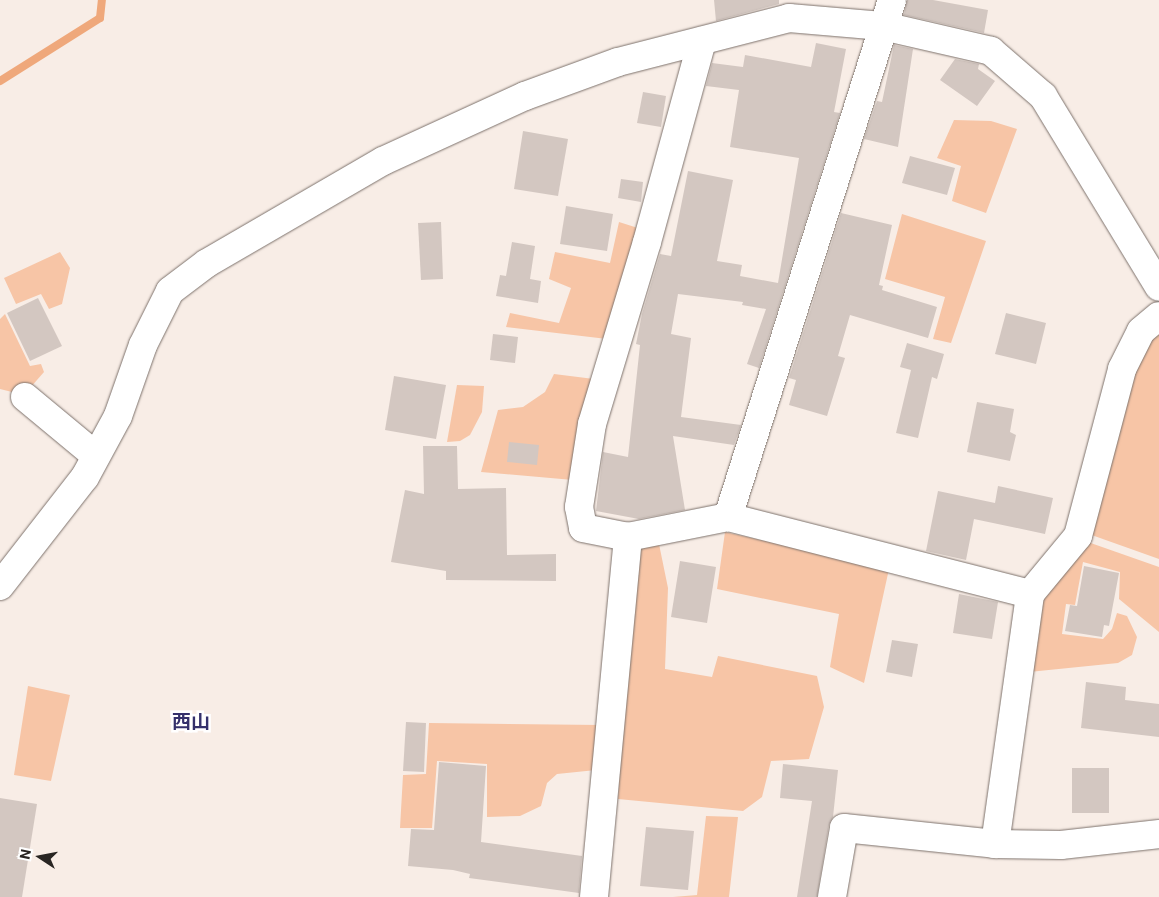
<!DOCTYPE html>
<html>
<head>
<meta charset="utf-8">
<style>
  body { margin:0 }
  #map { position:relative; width:1159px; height:897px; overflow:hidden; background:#f8ede6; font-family:Roboto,"Noto Sans JP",sans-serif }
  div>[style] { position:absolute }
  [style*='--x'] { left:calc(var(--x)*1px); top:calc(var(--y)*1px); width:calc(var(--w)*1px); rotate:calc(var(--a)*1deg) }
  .green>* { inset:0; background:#f7c5a6 }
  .stream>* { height:8px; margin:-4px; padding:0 4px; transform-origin:4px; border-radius:4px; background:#efa87b }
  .building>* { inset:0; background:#d3c7c1 }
  .roads { filter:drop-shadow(0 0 1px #7d726c) drop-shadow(0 0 1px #7d726c) }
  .minor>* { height:28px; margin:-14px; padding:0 14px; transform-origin:14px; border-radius:14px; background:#fff }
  span { translate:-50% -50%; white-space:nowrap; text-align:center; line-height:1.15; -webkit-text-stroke:5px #fff; paint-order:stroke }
  .neighbourhood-label { font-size:19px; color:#34306b; font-weight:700 }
  .north { position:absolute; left:15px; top:832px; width:50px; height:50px; -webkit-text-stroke:4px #fff; paint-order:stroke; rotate:281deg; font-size:14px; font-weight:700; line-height:20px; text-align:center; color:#292522 }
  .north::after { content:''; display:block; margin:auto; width:18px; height:22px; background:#292522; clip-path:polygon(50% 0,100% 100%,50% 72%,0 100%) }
</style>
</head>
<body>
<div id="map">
  <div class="green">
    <i style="clip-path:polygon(954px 120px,991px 121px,1017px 129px,986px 213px,952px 201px,961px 166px,937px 158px)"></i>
    <i style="clip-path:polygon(902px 214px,986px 241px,951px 343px,933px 339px,945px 297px,885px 279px)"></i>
    <i style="clip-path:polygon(619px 222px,641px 229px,607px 339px,506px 327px,510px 313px,559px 323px,571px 288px,549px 279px,555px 252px,610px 263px)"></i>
    <i style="clip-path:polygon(60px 252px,70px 268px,62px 304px,49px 309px,41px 294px,16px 304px,4px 278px)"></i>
    <i style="clip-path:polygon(5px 314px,30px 366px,41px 364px,44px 372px,30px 388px,16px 393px,0 389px,0 319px)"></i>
    <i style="clip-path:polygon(1159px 324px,1159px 559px,1086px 533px,1127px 371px)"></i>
    <i style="clip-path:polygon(554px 374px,594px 379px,573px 480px,481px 472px,498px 410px,523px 407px,545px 392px)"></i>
    <i style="clip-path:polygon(457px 385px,484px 386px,482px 412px,470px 435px,460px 441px,447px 442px)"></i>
    <i style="clip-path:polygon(725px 532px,889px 569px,864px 683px,830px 667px,839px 614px,717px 589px)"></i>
    <i style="clip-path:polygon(1085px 541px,1159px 567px,1159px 632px,1119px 599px,1120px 572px,1083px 562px,1075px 605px,1066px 604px,1062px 634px,1103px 639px,1112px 629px,1117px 613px,1127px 616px,1137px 637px,1132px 655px,1118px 663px,1029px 672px,1036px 601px)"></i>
    <i style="clip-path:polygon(659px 544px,668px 588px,665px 669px,712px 677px,718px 656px,817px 676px,824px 707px,809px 759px,771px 761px,762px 797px,743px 811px,618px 799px,634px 547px)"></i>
    <i style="clip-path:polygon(28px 686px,70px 695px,51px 781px,14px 775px)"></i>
    <i style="clip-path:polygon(429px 723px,601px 725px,596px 770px,557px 774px,547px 783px,541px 806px,520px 816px,487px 817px,487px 764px,437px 761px,432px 828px,400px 828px,403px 775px,426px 774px)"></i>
    <i style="clip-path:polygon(706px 816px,738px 817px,729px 897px,673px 897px,697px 895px)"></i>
  </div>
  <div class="stream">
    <i style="--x:0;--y:81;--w:118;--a:-32.2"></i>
    <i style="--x:100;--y:18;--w:18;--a:-84"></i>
  </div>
  <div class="building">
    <i style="clip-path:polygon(714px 0,779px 0,779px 4px,716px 21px)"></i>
    <i style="clip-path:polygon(907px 0,933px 0,988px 10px,984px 33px,904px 15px)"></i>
    <i style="clip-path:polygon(816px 43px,846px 49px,834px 112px,840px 113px,759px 368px,747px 364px,766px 309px,742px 305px,743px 302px,678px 294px,671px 334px,691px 338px,681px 417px,741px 425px,734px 445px,673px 436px,685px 510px,639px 519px,596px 511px,603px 452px,628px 457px,640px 345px,636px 344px,642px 314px,660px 254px,671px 256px,688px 171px,733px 180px,717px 261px,742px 265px,740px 276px,778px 283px,799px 158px,730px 147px,739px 90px,706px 86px,712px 63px,743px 67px,745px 55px,811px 67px)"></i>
    <i style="clip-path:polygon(894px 45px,913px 49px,898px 147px,864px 139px,877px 101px,882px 102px)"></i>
    <i style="clip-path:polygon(955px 59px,979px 64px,978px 69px,995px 81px,977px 106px,940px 80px)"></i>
    <i style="clip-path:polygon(643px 92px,666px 96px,661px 127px,637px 123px)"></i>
    <i style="clip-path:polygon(523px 131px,568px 139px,558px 196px,514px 189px)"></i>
    <i style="clip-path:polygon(910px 156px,955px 168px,947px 195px,902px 183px)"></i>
    <i style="clip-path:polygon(621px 179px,643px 182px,641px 202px,618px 198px)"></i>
    <i style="clip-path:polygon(566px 206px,613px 214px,607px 251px,560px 244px)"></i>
    <i style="clip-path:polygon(841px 213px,892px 225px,879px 285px,883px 286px,882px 290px,937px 307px,928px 338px,850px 315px,838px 356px,845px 358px,827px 416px,789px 405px,796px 380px,789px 378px)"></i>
    <i style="clip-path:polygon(441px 222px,443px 279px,421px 280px,418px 223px)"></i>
    <i style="clip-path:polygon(512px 242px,535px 246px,530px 279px,541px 281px,538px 303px,496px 296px,500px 275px,506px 276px)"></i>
    <i style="clip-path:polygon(38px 298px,62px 346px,30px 361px,7px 313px)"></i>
    <i style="clip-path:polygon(1006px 313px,1046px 323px,1036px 364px,995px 354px)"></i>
    <i style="clip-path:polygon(493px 334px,518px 337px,515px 363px,490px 360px)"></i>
    <i style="clip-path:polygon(907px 343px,944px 354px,937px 379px,932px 377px,918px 438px,896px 433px,911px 370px,900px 367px)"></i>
    <i style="clip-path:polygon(394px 376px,446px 385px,436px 439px,385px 430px)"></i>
    <i style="clip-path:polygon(977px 402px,1014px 409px,1010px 432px,1016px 435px,1010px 461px,967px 452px)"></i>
    <i style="clip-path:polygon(509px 442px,539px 445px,537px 465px,507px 462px)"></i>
    <i style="clip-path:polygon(423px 446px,457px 446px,458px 489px,506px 488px,507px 555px,556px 554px,556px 581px,446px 580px,446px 571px,391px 562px,405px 490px,424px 494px)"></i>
    <i style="clip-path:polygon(998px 486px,1053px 498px,1045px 534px,974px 519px,966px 560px,926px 551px,938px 491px,995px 503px)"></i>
    <i style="clip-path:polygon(680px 561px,716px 567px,707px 623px,671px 617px)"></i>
    <i style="clip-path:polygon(1084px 566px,1119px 573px,1109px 626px,1104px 625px,1102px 637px,1065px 631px,1070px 605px,1077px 606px)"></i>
    <i style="clip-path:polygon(959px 594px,998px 602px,992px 639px,953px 633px)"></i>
    <i style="clip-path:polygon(892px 640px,918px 644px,912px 677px,886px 672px)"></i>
    <i style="clip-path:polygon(1086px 682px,1126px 687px,1125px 700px,1159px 704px,1159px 737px,1081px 728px)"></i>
    <i style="clip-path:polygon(406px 722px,426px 723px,424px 772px,403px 771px)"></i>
    <i style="clip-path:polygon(439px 762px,486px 766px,481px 842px,582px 856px,579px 893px,469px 878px,470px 874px,453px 870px,408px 866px,411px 829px,434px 830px)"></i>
    <i style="clip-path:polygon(783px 764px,838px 770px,833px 817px,829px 825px,817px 897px,797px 897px,812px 801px,780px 798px)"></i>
    <i style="clip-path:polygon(1072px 768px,1109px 768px,1109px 813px,1072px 813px)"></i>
    <i style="clip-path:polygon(0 798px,37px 804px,22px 897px,0 897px)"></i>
    <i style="clip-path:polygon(646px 827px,694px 831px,688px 890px,640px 886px)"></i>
  </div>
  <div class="roads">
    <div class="minor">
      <i style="--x:702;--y:41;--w:208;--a:105.3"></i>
      <i style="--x:647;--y:242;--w:190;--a:106.8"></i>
      <i style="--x:592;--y:424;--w:84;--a:98.9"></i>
      <i style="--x:579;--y:507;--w:21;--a:79"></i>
      <i style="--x:583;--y:528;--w:46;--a:11.3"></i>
      <i style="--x:628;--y:537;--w:102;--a:-11.3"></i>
      <i style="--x:728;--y:517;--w:312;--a:14.3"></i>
      <i style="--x:25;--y:397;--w:92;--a:39.7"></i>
      <i style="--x:728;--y:517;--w:542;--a:-72.4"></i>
      <i style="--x:0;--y:586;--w:138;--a:-52.1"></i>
      <i style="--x:85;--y:477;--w:69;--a:-61.6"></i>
      <i style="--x:118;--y:416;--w:75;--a:-70.6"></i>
      <i style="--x:143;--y:345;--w:60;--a:-63.4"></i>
      <i style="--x:170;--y:291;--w:46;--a:-37.1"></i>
      <i style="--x:207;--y:263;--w:203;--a:-30.1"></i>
      <i style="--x:383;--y:161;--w:156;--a:-24.6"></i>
      <i style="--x:525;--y:96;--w:99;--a:-20.1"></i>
      <i style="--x:618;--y:62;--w:177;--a:-14.4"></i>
      <i style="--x:789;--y:18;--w:94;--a:4.9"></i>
      <i style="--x:883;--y:26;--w:111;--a:13"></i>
      <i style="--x:991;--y:51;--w:69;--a:40.9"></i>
      <i style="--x:1043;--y:96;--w:223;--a:58.7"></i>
      <i style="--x:995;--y:844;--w:252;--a:-82"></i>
      <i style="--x:1030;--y:594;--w:75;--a:-50.4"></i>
      <i style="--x:1078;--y:536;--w:173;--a:-75.2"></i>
      <i style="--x:1122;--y:369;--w:42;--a:-63.4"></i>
      <i style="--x:1141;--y:331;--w:23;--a:-40"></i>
      <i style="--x:594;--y:897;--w:362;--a:-84.6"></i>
      <i style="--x:832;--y:897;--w:70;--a:-80.1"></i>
      <i style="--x:844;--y:828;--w:152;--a:6"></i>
      <i style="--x:995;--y:844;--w:66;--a:0.9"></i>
      <i style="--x:1061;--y:845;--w:99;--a:-6.4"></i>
    </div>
  </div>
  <div class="neighbourhood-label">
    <span style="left:191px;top:722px">西山</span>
  </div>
  <div class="north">N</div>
</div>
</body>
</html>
